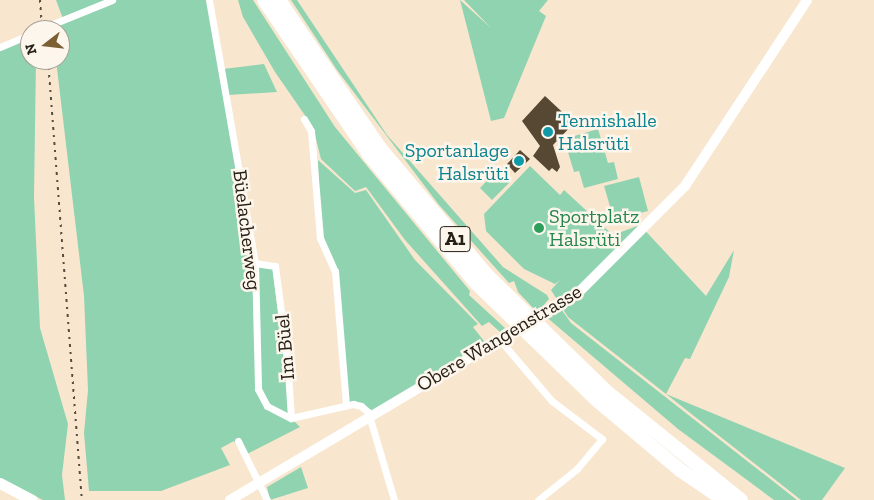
<!DOCTYPE html>
<html>
<head>
<meta charset="utf-8">
<style>
  body { margin:0 }
  #map { position:relative; width:874px; height:500px; overflow:hidden; background:#f8e7ce; font-family:"Zilla Slab",serif }
  div>[style] { position:absolute }
  [style*='--x'] { left:calc(var(--x)*1px); top:calc(var(--y)*1px); width:calc(var(--w)*1px); rotate:calc(var(--a)*1deg) }
  .green>* { inset:0; background:#90d3b1 }
  .building>* { inset:0; background:#564833 }
  .street>* { height:7px; margin:-3.5px; padding:0 3.5px; transform-origin:3.5px; border-radius:3.5px; background:#fff }
  .secondary>* { height:10px; margin:-5px; padding:0 5px; transform-origin:5px; border-radius:5px; background:#fff }
  .primary>* { height:11px; margin:-5.5px; padding:0 5.5px; transform-origin:5.5px; border-radius:5.5px; background:#fff }
  .highway>* { height:14px; margin:-7px; padding:0 7px; transform-origin:7px; border-radius:7px; background:#fff }
  .rail>* { height:2px; margin-top:-1px; transform-origin:0; background:repeating-linear-gradient(90deg,#554b3f 0 2.5px,transparent 0 7.5px) }
  .dots>* { width:14px; height:14px; translate:-50% -50%; box-sizing:border-box; border:2px solid #fdf6ec; border-radius:50% }
  span { translate:-50% -50%; white-space:nowrap; text-align:center; line-height:1.15; -webkit-text-stroke:5px #fdf6ec; paint-order:stroke }
  .shield-label span { padding:1px 4px; background:#fdf6ec; border:1px solid; border-radius:4px; -webkit-text-stroke-width:0 }
  .shield-label { font-size:19px; color:#272017; font-weight:700 }
  .culture-label { font-size:20px; color:#0d838f }
  .left { translate:0 -50%; text-align:left }
  .right { translate:-100% -50%; text-align:right }
  .leisure-label { font-size:20px; color:#27864d }
  .street-label { font-size:20px; color:#272017 }
  .north { position:absolute; left:20px; top:20px; width:50px; height:50px; box-sizing:border-box; background:#fdf6ec; border:1px solid #a7a097; border-radius:50%; rotate:254deg; font-size:14px; font-weight:700; line-height:20px; text-align:center; color:#272017 }
  .north::after { content:''; display:block; margin:auto; width:18px; height:22px; background:#7c5f32; clip-path:polygon(50% 0,100% 100%,50% 72%,0 100%) }
</style>
</head>
<body>
<div id="map">
  <div class="green">
    <i style="clip-path:polygon(56px 0,209px 0,255px 263px,272px 263px,291px 418px,300px 427px,243px 456px,234px 441px,221px 448px,230px 465px,161px 491px,89px 491px,84px 433px,88px 390px,84px 296px,56px 60px,60px 60px,60px 30px,55px 30px,63px 19px)"></i>
    <i style="clip-path:polygon(238px 0,253px 0,335px 127px,470px 291px,469px 295px,505px 328px,500px 332px,489px 322px,482px 326px,405px 240px,366px 187px,355px 191px,321px 159px,313px 127px,275px 72px,243px 17px)"></i>
    <i style="clip-path:polygon(291px 0,297px 0,387px 135px,503px 267px,547px 295px,549px 299px,543px 306px,535px 310px,518px 292px,514px 281px,509px 283px,439px 205px,337px 70px)"></i>
    <i style="clip-path:polygon(460px 0,491px 28px,464px 0,548px 0,539px 11px,546px 16px,504px 118px,491px 121px)"></i>
    <i style="clip-path:polygon(30px 34px,30px 60px,36px 60px,34px 197px,40px 328px,68px 424px,62px 475px,65px 500px,43px 500px,0 478px,0 47px)"></i>
    <i style="clip-path:polygon(264px 64px,277px 92px,228px 95px,223px 69px)"></i>
    <i style="clip-path:polygon(598px 129px,608px 163px,614px 162px,618px 179px,584px 188px,579px 171px,574px 172px,564px 139px)"></i>
    <i style="clip-path:polygon(318px 160px,355px 193px,366px 190px,415px 260px,478px 324px,473px 327px,488px 346px,373px 414px,361px 406px,346px 406px,335px 271px,320px 238px)"></i>
    <i style="clip-path:polygon(530px 166px,560px 195px,564px 190px,613px 235px,640px 225px,706px 296px,734px 250px,729px 277px,690px 359px,685px 358px,666px 394px,845px 468px,822px 500px,801px 500px,568px 317px,551px 290px,560px 280px,555px 284px,524px 269px,486px 231px,484px 214px)"></i>
    <i style="clip-path:polygon(498px 169px,511px 181px,492px 200px,480px 188px)"></i>
    <i style="clip-path:polygon(639px 177px,648px 211px,614px 220px,604px 186px)"></i>
    <i style="clip-path:polygon(559px 306px,571px 323px,797px 500px,774px 500px,678px 429px,544px 315px)"></i>
    <i style="clip-path:polygon(301px 467px,308px 488px,270px 500px,267px 487px)"></i>
  </div>
  <div class="building">
    <i style="clip-path:polygon(545px 96px,574px 123px,553px 145px,560px 167px,557px 172px,552px 168px,549px 171px,533px 156px,540px 146px,522px 121px)"></i>
    <i style="clip-path:polygon(520px 150px,530px 159px,515px 173px,507px 164px)"></i>
  </div>
  <div class="street">
    <i style="--x:209;--y:0;--w:267;--a:80.1"></i>
    <i style="--x:255;--y:263;--w:126;--a:88.6"></i>
    <i style="--x:258;--y:389;--w:19;--a:62"></i>
    <i style="--x:267;--y:406;--w:27;--a:27"></i>
    <i style="--x:291;--y:418;--w:64;--a:-12.7"></i>
    <i style="--x:353;--y:404;--w:8;--a:14"></i>
    <i style="--x:361;--y:406;--w:9;--a:41"></i>
    <i style="--x:368;--y:412;--w:92;--a:73.5"></i>
    <i style="--x:38;--y:30;--w:80;--a:-22.1"></i>
    <i style="--x:0;--y:47;--w:33;--a:-23"></i>
    <i style="--x:304;--y:119;--w:14;--a:60"></i>
    <i style="--x:311;--y:131;--w:107;--a:85.2"></i>
    <i style="--x:320;--y:238;--w:36;--a:66"></i>
    <i style="--x:335;--y:271;--w:135;--a:85.3"></i>
    <i style="--x:255;--y:263;--w:20;--a:9"></i>
    <i style="--x:275;--y:266;--w:92;--a:82.5"></i>
    <i style="--x:287;--y:357;--w:61;--a:86.2"></i>
    <i style="--x:500;--y:340;--w:80;--a:49.6"></i>
    <i style="--x:552;--y:401;--w:63;--a:37.2"></i>
    <i style="--x:602;--y:439;--w:38;--a:130"></i>
    <i style="--x:578;--y:468;--w:51;--a:141.3"></i>
    <i style="--x:238;--y:441;--w:66;--a:63.8"></i>
  </div>
  <div class="secondary">
    <i style="--x:230;--y:500;--w:405;--a:-30.7"></i>
    <i style="--x:578;--y:293;--w:151;--a:-45"></i>
    <i style="--x:685;--y:186;--w:222;--a:-56.7"></i>
  </div>
  <div class="primary">
    <i style="--x:0;--y:483;--w:36;--a:28"></i>
  </div>
  <div class="highway">
    <i style="--x:264;--y:0;--w:189;--a:55.8"></i>
    <i style="--x:370;--y:156;--w:165;--a:50.2"></i>
    <i style="--x:476;--y:283;--w:171;--a:44.1"></i>
    <i style="--x:599;--y:402;--w:106;--a:40"></i>
    <i style="--x:680;--y:470;--w:53;--a:34.3"></i>
    <i style="--x:279;--y:0;--w:179;--a:55.7"></i>
    <i style="--x:380;--y:148;--w:165;--a:49.9"></i>
    <i style="--x:486;--y:274;--w:169;--a:44.3"></i>
    <i style="--x:607;--y:392;--w:172;--a:38.9"></i>
  </div>
  <div class="rail">
    <i style="--x:40;--y:0;--w:30;--a:86"></i>
    <i style="--x:48;--y:60;--w:441;--a:85.6"></i>
  </div>
  <div class="dots">
    <i style="left:548px;top:132px;background:#0f9aa8"></i>
    <i style="left:519px;top:161px;background:#0f9aa8"></i>
    <i style="left:539px;top:228px;background:#2e9e5b"></i>
  </div>
  <div class="shield-label">
    <span style="left:455px;top:239px">A1</span>
  </div>
  <div class="culture-label">
    <span class="left" style="left:558px;top:132px">Tennishalle<br>Halsrüti</span>
    <span class="right" style="left:509px;top:162px">Sportanlage<br>Halsrüti</span>
  </div>
  <div class="leisure-label">
    <span class="left" style="left:549px;top:228px">Sportplatz<br>Halsrüti</span>
  </div>
  <div class="street-label">
    <span style="left:247px;top:230px;rotate:83deg">Büelacherweg</span>
    <span style="left:499px;top:338px;rotate:-31deg">Obere Wangenstrasse</span>
    <span style="left:285px;top:347px;rotate:-95deg">Im Büel</span>
  </div>
  <div class="north">N</div>
</div>
</body>
</html>
